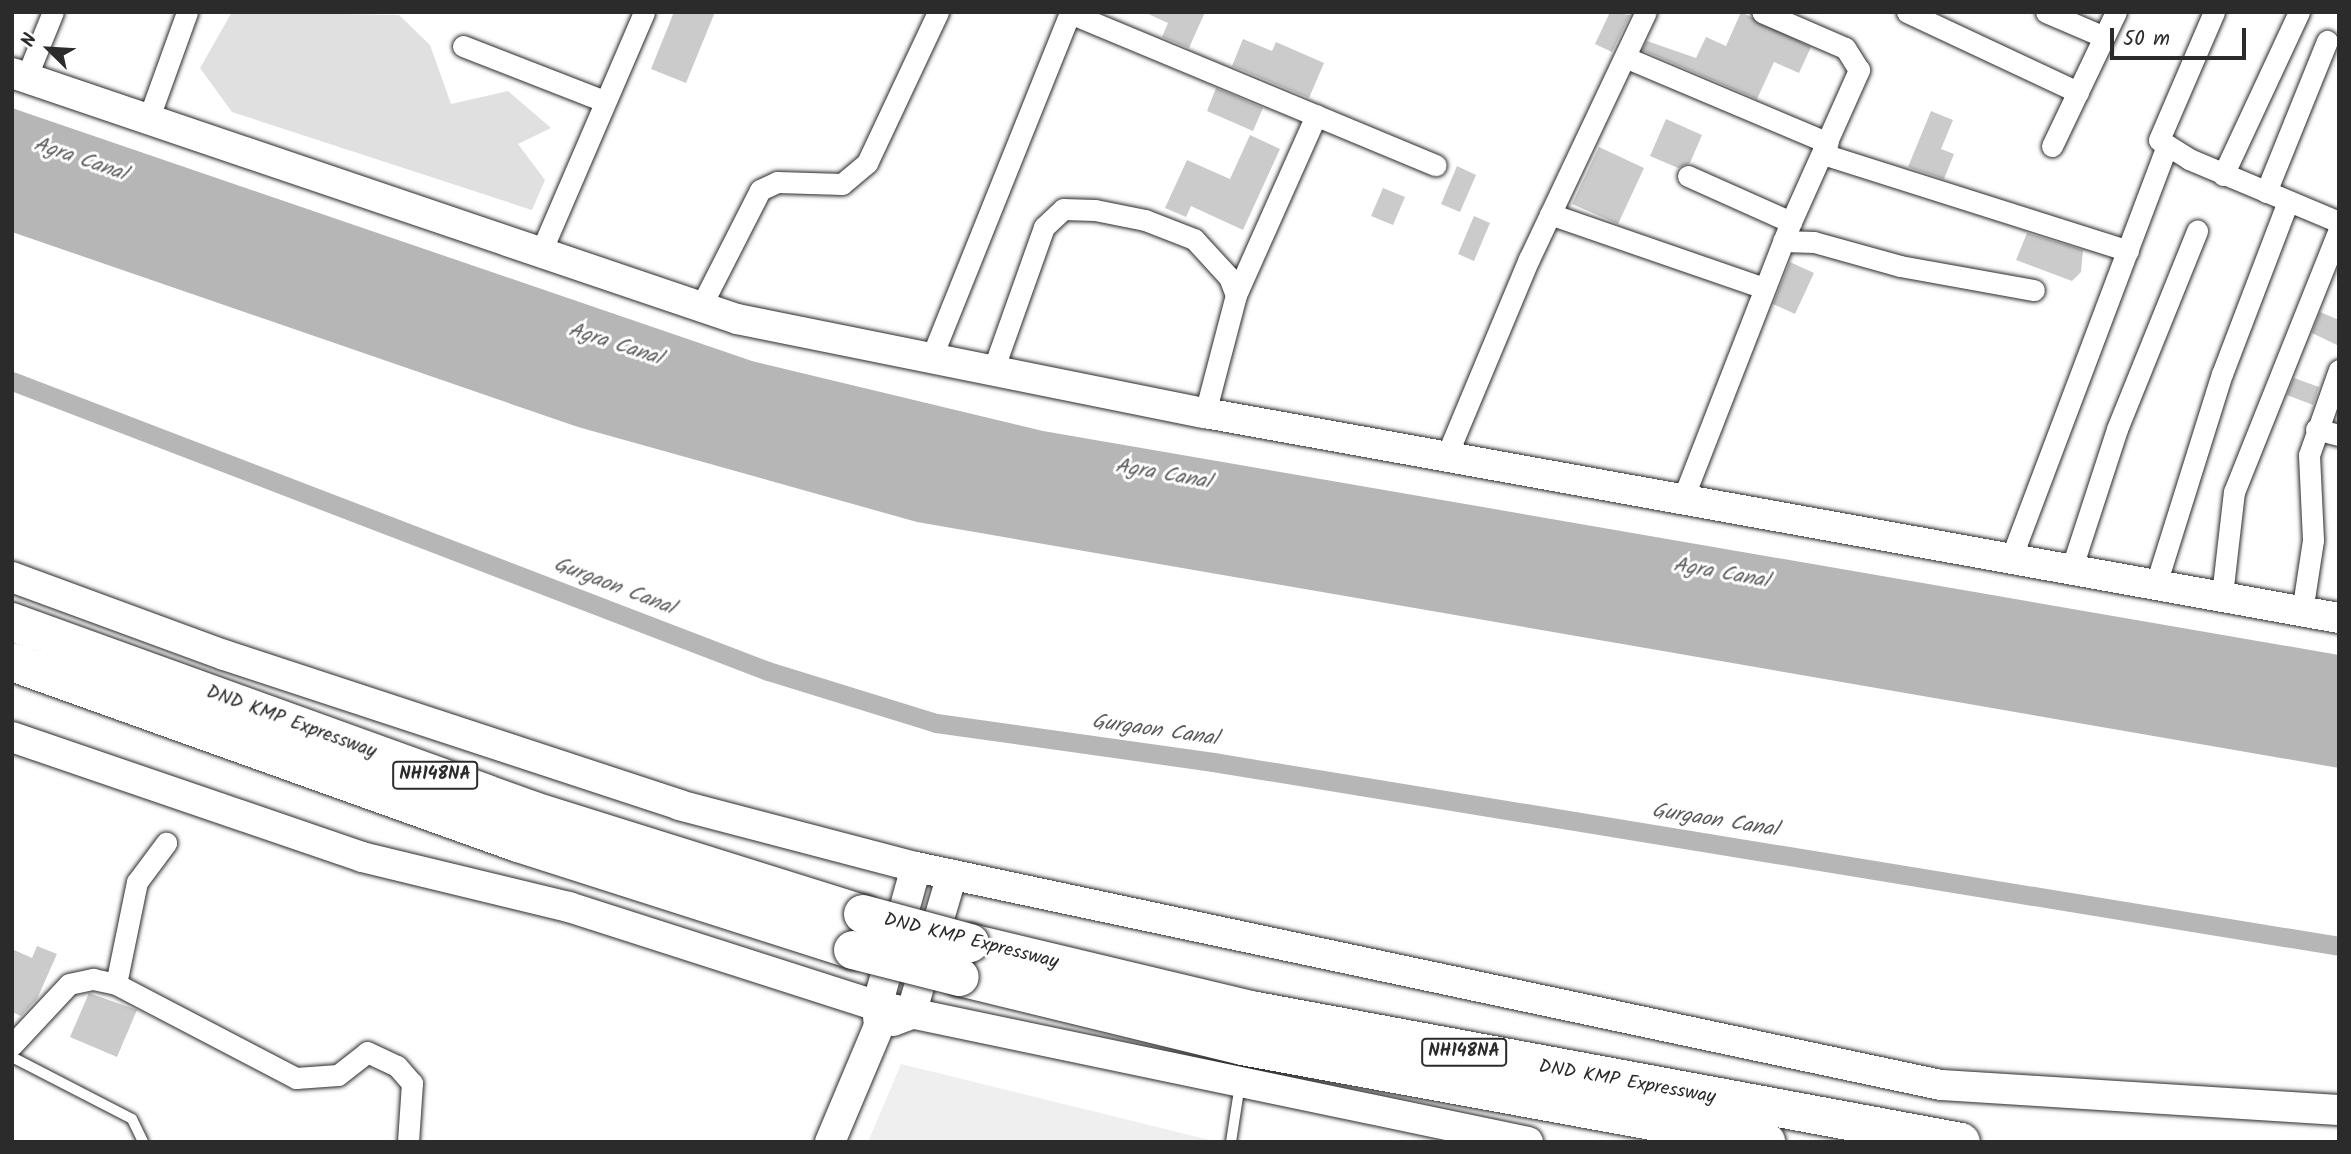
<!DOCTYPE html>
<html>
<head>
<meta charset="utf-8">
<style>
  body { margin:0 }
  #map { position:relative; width:2351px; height:1154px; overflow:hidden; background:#fff; font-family:Kalam,sans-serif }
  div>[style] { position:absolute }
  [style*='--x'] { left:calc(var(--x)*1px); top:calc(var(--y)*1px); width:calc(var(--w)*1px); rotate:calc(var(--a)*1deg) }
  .built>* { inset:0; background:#efefef }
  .green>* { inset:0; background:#e0e0e0 }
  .water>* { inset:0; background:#b6b6b6 }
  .canal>* { height:19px; margin:-9.5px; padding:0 9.5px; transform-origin:9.5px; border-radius:9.5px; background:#b6b6b6 }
  .building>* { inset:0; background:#cbcbcb }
  .roads { filter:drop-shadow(0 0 2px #2b2b2b) drop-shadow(0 0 2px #2b2b2b) }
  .lane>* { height:10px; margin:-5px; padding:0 5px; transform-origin:5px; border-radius:5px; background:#fff }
  .street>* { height:21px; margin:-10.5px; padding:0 10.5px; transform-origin:10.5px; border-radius:10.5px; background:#fff }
  .secondary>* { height:30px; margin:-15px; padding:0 15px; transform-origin:15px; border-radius:15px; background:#fff }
  .highway>* { height:38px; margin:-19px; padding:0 19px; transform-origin:19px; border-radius:19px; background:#fff }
  .bridges { filter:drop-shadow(0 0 2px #2b2b2b) drop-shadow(0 0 2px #2b2b2b) }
  .highway-bridge>* { height:38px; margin:-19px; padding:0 19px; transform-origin:19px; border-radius:19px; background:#fff }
  span { translate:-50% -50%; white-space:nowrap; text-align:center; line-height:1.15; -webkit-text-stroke:6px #fff; paint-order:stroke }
  .shield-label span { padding:2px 5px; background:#fff; border:2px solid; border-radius:5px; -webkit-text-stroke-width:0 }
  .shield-label { font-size:18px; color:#2b2b2b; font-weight:700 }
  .street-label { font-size:19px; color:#2b2b2b }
  .water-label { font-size:21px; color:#5c5c5c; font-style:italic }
  .frame { position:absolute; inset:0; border:14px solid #2b2b2b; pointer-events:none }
  .north { position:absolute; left:14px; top:14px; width:70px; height:70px; -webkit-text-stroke:5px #fff; paint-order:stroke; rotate:294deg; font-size:19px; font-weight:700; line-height:28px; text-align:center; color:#2b2b2b }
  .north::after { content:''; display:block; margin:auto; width:24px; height:32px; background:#2b2b2b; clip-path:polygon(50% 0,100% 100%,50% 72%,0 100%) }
  .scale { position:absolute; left:2110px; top:28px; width:136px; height:32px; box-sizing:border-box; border:4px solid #2b2b2b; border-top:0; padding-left:9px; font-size:21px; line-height:24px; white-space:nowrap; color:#2b2b2b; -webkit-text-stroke:5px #fff; paint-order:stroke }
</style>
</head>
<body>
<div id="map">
  <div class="built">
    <i style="clip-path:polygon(901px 1064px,1218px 1142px,868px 1142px)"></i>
  </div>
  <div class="green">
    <i style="clip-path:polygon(232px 12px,399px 15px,430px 45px,451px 104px,508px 91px,551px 128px,518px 144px,545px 180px,532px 210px,232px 112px,200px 68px)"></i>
  </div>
  <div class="water">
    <i style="clip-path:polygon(12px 108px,752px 361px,1043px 431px,2339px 655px,2339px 768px,917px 522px,578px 427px,12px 232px)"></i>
  </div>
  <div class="canal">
    <i style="--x:12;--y:381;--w:810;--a:20.99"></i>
    <i style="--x:768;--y:671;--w:176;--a:17.2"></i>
    <i style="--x:936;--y:723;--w:280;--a:8"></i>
    <i style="--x:1213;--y:762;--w:1141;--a:9.28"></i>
  </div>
  <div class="building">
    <i style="clip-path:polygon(674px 12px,715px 12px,686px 83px,651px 69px)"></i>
    <i style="clip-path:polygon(1144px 12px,1205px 12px,1189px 48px,1162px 37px,1168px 23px)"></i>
    <i style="clip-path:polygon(1610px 12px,1630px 15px,1612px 52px,1595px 44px)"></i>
    <i style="clip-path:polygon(1741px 12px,1811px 47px,1799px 73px,1774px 62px,1757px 99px,1642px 50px,1647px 41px,1696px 58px,1706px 37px,1726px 46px)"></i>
    <i style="clip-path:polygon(1243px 39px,1272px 51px,1276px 42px,1324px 63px,1309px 98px,1232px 66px)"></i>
    <i style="clip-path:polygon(1216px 88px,1263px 108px,1253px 131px,1207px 111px)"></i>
    <i style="clip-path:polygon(1931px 111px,1953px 120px,1941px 149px,1954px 154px,1944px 179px,1908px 167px)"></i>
    <i style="clip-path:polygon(1666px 119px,1702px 135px,1690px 163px,1678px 168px,1650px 156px)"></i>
    <i style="clip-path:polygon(1250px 135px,1280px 149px,1243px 230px,1191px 206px,1186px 217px,1165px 208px,1187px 160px,1230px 179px)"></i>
    <i style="clip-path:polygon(1599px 147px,1644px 168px,1618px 224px,1572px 204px)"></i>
    <i style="clip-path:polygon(1457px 166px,1476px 175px,1460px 212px,1441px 204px)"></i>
    <i style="clip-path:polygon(1383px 188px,1405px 197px,1393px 225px,1371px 216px)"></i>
    <i style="clip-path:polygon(1474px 216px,1490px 223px,1474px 261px,1458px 254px)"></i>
    <i style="clip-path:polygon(2027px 233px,2083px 250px,2081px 272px,2072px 281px,2016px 260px)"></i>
    <i style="clip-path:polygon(1790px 262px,1814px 273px,1795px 314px,1773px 304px)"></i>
    <i style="clip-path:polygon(2320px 312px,2339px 320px,2339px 346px,2312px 333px)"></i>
    <i style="clip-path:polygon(2294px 378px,2319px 387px,2313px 405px,2287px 395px)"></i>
    <i style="clip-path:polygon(37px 946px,57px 954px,37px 999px,21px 1016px,12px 1012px,12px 949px,32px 958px)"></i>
    <i style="clip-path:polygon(89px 993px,137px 1010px,117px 1057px,70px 1037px)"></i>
  </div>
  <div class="roads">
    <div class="lane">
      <i style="--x:12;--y:1057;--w:135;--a:27.3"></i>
      <i style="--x:132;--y:1119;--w:25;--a:64"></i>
      <i style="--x:1231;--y:1142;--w:59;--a:-81.2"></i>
    </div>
    <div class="street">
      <i style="--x:1907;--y:12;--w:189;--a:25.1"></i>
      <i style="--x:2046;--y:12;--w:63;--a:23.3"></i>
      <i style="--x:2214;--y:12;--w:139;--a:113.3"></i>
      <i style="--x:2159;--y:140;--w:36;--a:32"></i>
      <i style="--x:2189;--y:159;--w:163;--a:22.8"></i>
      <i style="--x:1070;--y:13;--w:396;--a:22.6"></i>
      <i style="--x:463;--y:46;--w:151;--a:21.3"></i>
      <i style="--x:1627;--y:58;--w:218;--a:22.9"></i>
      <i style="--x:26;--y:78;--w:71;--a:-67.8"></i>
      <i style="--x:148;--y:120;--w:115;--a:-70.1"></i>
      <i style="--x:2052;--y:146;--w:148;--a:-64.5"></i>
      <i style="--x:1823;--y:154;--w:320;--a:17.6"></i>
      <i style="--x:2223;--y:175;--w:180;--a:-65"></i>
      <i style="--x:1688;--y:176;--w:113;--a:24.1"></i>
      <i style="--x:2266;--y:192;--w:163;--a:-68"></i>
      <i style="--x:1550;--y:214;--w:226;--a:19.1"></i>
      <i style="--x:1783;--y:241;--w:31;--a:2"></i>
      <i style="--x:1814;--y:242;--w:89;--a:15.6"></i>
      <i style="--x:1900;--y:266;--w:136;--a:10.2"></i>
      <i style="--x:540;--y:254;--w:263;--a:-66.7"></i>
      <i style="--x:1236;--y:295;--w:197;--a:-66"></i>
      <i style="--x:700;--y:308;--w:132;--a:-63"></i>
      <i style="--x:760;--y:190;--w:19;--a:-25"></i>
      <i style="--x:777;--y:182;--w:65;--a:1.8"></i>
      <i style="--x:842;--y:184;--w:33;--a:-40"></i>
      <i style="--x:867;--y:163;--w:167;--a:-64.8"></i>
      <i style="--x:930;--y:361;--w:376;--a:-68.1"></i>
      <i style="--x:992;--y:373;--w:155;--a:-70.4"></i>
      <i style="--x:1044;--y:227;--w:26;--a:-43"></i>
      <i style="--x:1063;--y:209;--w:32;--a:2"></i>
      <i style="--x:1095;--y:210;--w:51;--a:11.3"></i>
      <i style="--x:1145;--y:220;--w:53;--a:21.2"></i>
      <i style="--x:1194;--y:239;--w:52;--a:47.4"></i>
      <i style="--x:1229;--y:277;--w:19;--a:69"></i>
      <i style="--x:1236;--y:295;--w:122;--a:104.7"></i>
      <i style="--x:2316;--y:429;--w:24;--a:15"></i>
      <i style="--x:1446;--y:457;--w:215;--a:-67.3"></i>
      <i style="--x:1529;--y:259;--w:273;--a:-64.7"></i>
      <i style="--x:1682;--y:501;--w:300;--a:-68.7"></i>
      <i style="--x:1791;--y:222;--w:167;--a:-65.9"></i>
      <i style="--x:1859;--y:70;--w:26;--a:-122"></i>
      <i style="--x:1845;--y:48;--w:90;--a:-156.6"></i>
      <i style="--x:2010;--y:561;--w:441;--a:-69.3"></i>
      <i style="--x:2071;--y:570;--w:148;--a:-71.9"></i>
      <i style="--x:2117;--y:429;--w:214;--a:-68"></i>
      <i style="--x:2156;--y:584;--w:220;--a:-72.6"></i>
      <i style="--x:2222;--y:374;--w:185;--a:-69.1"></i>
      <i style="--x:2222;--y:595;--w:104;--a:-83.4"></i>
      <i style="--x:2234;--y:492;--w:283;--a:-68.2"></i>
      <i style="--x:2302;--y:612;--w:73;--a:-81.3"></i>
      <i style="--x:2313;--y:540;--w:85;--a:-92.7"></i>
      <i style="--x:2309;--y:455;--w:90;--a:-70.6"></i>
      <i style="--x:116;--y:984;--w:104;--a:-78.4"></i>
      <i style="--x:137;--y:882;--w:49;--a:-53.4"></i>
      <i style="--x:12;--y:1045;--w:83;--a:-46.9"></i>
      <i style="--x:69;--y:984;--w:25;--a:-12"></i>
      <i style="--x:93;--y:979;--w:24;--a:12"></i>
      <i style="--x:116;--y:984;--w:203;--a:27.6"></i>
      <i style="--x:296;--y:1078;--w:42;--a:-4.1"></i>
      <i style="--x:338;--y:1075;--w:37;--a:-38"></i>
      <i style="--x:367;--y:1052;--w:33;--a:25"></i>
      <i style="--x:397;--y:1066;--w:23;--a:49"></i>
      <i style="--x:412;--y:1083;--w:59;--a:93.9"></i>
    </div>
    <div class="secondary">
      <i style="--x:12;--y:73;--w:766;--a:18.74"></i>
      <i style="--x:737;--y:319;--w:477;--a:11.4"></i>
      <i style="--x:1205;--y:413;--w:1152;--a:10.25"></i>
      <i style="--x:12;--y:577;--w:226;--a:20.2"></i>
      <i style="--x:224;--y:655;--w:479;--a:18.2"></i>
      <i style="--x:679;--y:805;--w:245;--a:14.7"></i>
      <i style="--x:916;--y:867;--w:1048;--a:12.01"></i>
      <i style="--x:1941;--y:1085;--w:399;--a:3.6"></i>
      <i style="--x:12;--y:737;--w:370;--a:18.9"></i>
      <i style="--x:362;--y:857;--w:213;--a:13.6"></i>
      <i style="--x:569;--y:907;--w:324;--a:17.8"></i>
      <i style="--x:877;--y:1006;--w:665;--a:11.8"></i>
      <i style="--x:893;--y:1021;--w:19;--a:-21"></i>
      <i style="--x:911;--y:1014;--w:145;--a:-73.6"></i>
      <i style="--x:830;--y:1142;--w:126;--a:-67.1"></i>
      <i style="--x:879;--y:1026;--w:20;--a:-96"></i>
      <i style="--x:877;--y:1006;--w:144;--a:-74.3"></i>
    </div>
    <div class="highway">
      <i style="--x:12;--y:622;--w:555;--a:19.9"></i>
      <i style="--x:534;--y:811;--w:345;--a:17.4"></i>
      <i style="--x:12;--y:662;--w:537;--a:19.68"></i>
      <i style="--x:518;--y:843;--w:352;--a:17.7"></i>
      <i style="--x:970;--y:943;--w:289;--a:13.4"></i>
      <i style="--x:1251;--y:1010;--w:722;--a:10.53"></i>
      <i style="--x:960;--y:977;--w:290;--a:13.7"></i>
      <i style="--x:1242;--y:1046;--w:533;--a:10.38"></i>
    </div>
  </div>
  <div class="bridges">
    <div class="highway-bridge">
      <i style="--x:863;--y:914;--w:111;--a:15.2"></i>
      <i style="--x:853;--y:950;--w:110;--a:14.2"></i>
    </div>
  </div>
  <div class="shield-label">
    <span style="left:435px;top:775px">NH148NA</span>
    <span style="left:1464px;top:1052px">NH148NA</span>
  </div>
  <div class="street-label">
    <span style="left:291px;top:723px;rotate:20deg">DND KMP Expressway</span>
    <span style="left:971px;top:942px;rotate:14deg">DND KMP Expressway</span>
    <span style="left:1627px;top:1083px;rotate:10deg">DND KMP Expressway</span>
  </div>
  <div class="water-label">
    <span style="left:80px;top:160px;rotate:19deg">Agra Canal</span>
    <span style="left:615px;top:345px;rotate:18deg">Agra Canal</span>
    <span style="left:1163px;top:475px;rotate:10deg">Agra Canal</span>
    <span style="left:1721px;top:574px;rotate:10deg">Agra Canal</span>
    <span style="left:614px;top:587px;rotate:21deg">Gurgaon Canal</span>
    <span style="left:1155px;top:731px;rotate:8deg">Gurgaon Canal</span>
    <span style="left:1715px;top:821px;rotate:9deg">Gurgaon Canal</span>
  </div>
  <div class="frame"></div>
  <div class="north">N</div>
  <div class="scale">50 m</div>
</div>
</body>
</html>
